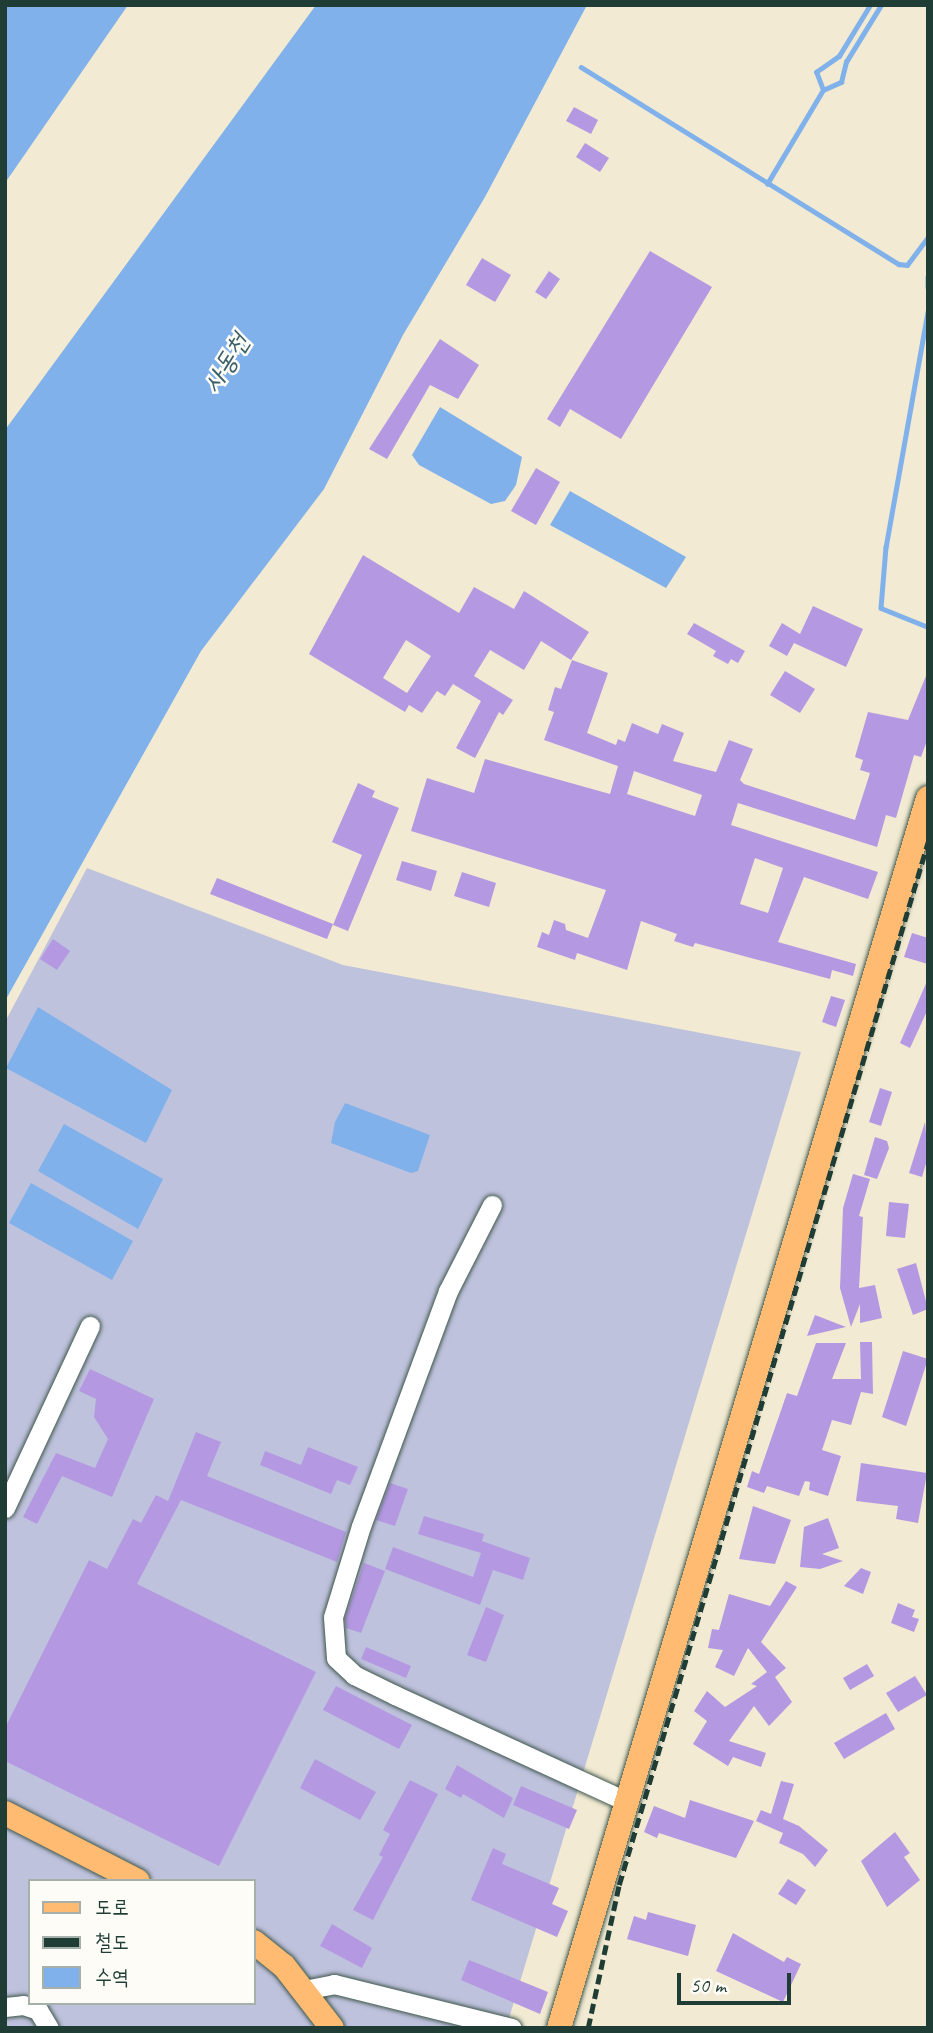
<!DOCTYPE html>
<html>
<head>
<meta charset="utf-8">
<style>
  body { margin:0 }
  #map { position:relative; width:933px; height:2033px; overflow:hidden; background:#f2ead2; font-family:Caveat,"Poor Story",sans-serif }
  div>[style] { position:absolute }
  [style*='--x'] { left:calc(var(--x)*1px); top:calc(var(--y)*1px); width:calc(var(--w)*1px); rotate:calc(var(--a)*1deg) }
  .industrial>* { inset:0; background:#bfc2dd }
  .water>* { inset:0; background:#80b1eb }
  .stream>* { height:4.5px; margin:-2.25px; padding:0 2.25px; transform-origin:2.25px; border-radius:2.25px; background:#80b1eb }
  .building>* { inset:0; background:#b499e2 }
  .roads { filter:drop-shadow(0 0 2px #3f574c) drop-shadow(0 0 2px #3f574c) }
  .minor>* { height:19px; margin:-9.5px; padding:0 9.5px; transform-origin:9.5px; border-radius:9.5px; background:#fff }
  .major>* { height:24px; margin:-12px; padding:0 12px; transform-origin:12px; border-radius:12px; background:#ffbb71 }
  .rail>* { height:4.5px; margin-top:-2.25px; transform-origin:0; background:repeating-linear-gradient(90deg,#1f3d34 0 10px,transparent 0 15px) }
  span { translate:-50% -50%; white-space:nowrap; text-align:center; line-height:1.15; -webkit-text-stroke:5px #fdfcf7; paint-order:stroke }
  .water-label { font-size:26px; color:#3c606b; font-style:italic }
  .frame { position:absolute; inset:0; border:7px solid #1f3d34; pointer-events:none }
  .legend { position:absolute; left:28px; top:1879px; width:228px; height:126px; box-sizing:border-box; background:#fdfcf7; border:2px solid #a4b0a9; margin:0; padding:9px 12px; list-style:none; font-size:21px; color:#1f3d34 }
  .legend li { display:flex; align-items:center; gap:14px; height:35px }
  .legend b { width:35px; border:2px solid #a4b0a9 }
  .scale { position:absolute; left:677px; top:1973px; width:114px; height:32px; box-sizing:border-box; border:4px solid #1f3d34; border-top:0; padding-left:9px; font-size:21px; line-height:24px; white-space:nowrap; color:#1f3d34; -webkit-text-stroke:5px #fdfcf7; paint-order:stroke }
</style>
</head>
<body>
<div id="map">
  <div class="industrial">
    <i style="clip-path:polygon(evenodd,87px 868px,343px 965px,801px 1052px,506px 2028px,5px 2028px,5px 1022px,87px 868px,30px 1881px,254px 1881px,254px 2003px,30px 2003px,30px 1881px)"></i>
  </div>
  <div class="water">
    <i style="clip-path:polygon(5px 5px,128px 5px,5px 183px)"></i>
    <i style="clip-path:polygon(316px 5px,587px 5px,485px 197px,403px 335px,324px 489px,201px 651px,5px 1001px,5px 430px)"></i>
    <i style="clip-path:polygon(440px 407px,522px 457px,516px 485px,505px 501px,491px 504px,419px 465px,412px 455px)"></i>
    <i style="clip-path:polygon(570px 491px,686px 557px,666px 588px,550px 525px)"></i>
    <i style="clip-path:polygon(38px 1007px,172px 1090px,146px 1143px,6px 1068px)"></i>
    <i style="clip-path:polygon(345px 1103px,430px 1135px,418px 1171px,411px 1173px,331px 1143px,335px 1122px)"></i>
    <i style="clip-path:polygon(64px 1124px,163px 1179px,138px 1229px,38px 1171px)"></i>
    <i style="clip-path:polygon(31px 1183px,133px 1241px,112px 1280px,9px 1223px)"></i>
  </div>
  <div class="stream">
    <i style="--x:581;--y:67;--w:374;--a:31.8"></i>
    <i style="--x:899;--y:264;--w:8;--a:7"></i>
    <i style="--x:907;--y:265;--w:35;--a:-53"></i>
    <i style="--x:823;--y:90;--w:19;--a:-111"></i>
    <i style="--x:816;--y:72;--w:28;--a:-35"></i>
    <i style="--x:839;--y:56;--w:60;--a:-58.7"></i>
    <i style="--x:767;--y:184;--w:109;--a:-59.2"></i>
    <i style="--x:823;--y:90;--w:20;--a:-24"></i>
    <i style="--x:841;--y:82;--w:21;--a:-76"></i>
    <i style="--x:846;--y:62;--w:67;--a:-58.4"></i>
    <i style="--x:928;--y:277;--w:10;--a:90"></i>
    <i style="--x:928;--y:312;--w:239;--a:100.1"></i>
    <i style="--x:886;--y:547;--w:61;--a:94.7"></i>
    <i style="--x:881;--y:608;--w:51;--a:22"></i>
  </div>
  <div class="building">
    <i style="clip-path:polygon(574px 107px,598px 120px,591px 134px,566px 121px)"></i>
    <i style="clip-path:polygon(585px 143px,609px 158px,600px 172px,576px 157px)"></i>
    <i style="clip-path:polygon(650px 251px,712px 287px,621px 439px,570px 409px,560px 427px,547px 419px)"></i>
    <i style="clip-path:polygon(482px 258px,511px 275px,495px 302px,466px 285px)"></i>
    <i style="clip-path:polygon(549px 271px,560px 279px,546px 299px,535px 292px)"></i>
    <i style="clip-path:polygon(440px 339px,479px 365px,458px 399px,430px 385px,387px 459px,369px 449px)"></i>
    <i style="clip-path:polygon(536px 468px,560px 482px,536px 525px,511px 511px)"></i>
    <i style="clip-path:polygon(evenodd,363px 555px,459px 613px,474px 587px,514px 609px,524px 591px,589px 632px,571px 660px,541px 641px,524px 670px,490px 650px,474px 676px,513px 700px,503px 715px,499px 712px,475px 758px,456px 748px,481px 701px,453px 684px,445px 696px,437px 691px,422px 713px,409px 705px,405px 712px,309px 654px,363px 555px,406px 640px,431px 656px,407px 693px,383px 678px,406px 640px)"></i>
    <i style="clip-path:polygon(813px 606px,863px 629px,846px 667px,794px 643px,787px 656px,769px 646px,782px 623px,800px 634px)"></i>
    <i style="clip-path:polygon(694px 623px,745px 651px,738px 663px,731px 659px,728px 664px,713px 656px,716px 651px,687px 634px)"></i>
    <i style="clip-path:polygon(evenodd,572px 660px,608px 673px,587px 733px,616px 745px,618px 739px,625px 742px,632px 723px,658px 734px,662px 724px,684px 733px,673px 761px,716px 772px,729px 740px,753px 749px,740px 780px,744px 784px,855px 820px,870px 773px,860px 770px,863px 760px,855px 757px,868px 712px,908px 720px,928px 671px,928px 738px,921px 757px,914px 755px,896px 818px,886px 815px,877px 847px,738px 803px,731px 825px,878px 872px,868px 899px,804px 877px,778px 942px,856px 964px,853px 976px,832px 970px,830px 979px,695px 943px,693px 947px,674px 941px,677px 934px,641px 921px,627px 970px,577px 953px,575px 960px,537px 947px,542px 932px,549px 935px,554px 920px,565px 924px,566px 930px,588px 938px,606px 890px,411px 831px,427px 778px,474px 793px,485px 759px,610px 794px,618px 766px,544px 740px,554px 712px,548px 710px,555px 687px,561px 689px,572px 660px,634px 771px,702px 795px,695px 816px,627px 794px,634px 771px,572px 660px,755px 858px,783px 868px,768px 913px,740px 904px,755px 858px)"></i>
    <i style="clip-path:polygon(785px 671px,815px 689px,800px 713px,770px 695px)"></i>
    <i style="clip-path:polygon(358px 783px,375px 791px,372px 797px,399px 808px,348px 931px,333px 925px,362px 855px,332px 842px)"></i>
    <i style="clip-path:polygon(402px 861px,437px 871px,431px 891px,396px 880px)"></i>
    <i style="clip-path:polygon(462px 872px,496px 883px,489px 907px,454px 896px)"></i>
    <i style="clip-path:polygon(217px 878px,333px 924px,327px 939px,210px 894px)"></i>
    <i style="clip-path:polygon(912px 933px,928px 938px,928px 964px,904px 957px)"></i>
    <i style="clip-path:polygon(53px 939px,70px 951px,57px 970px,40px 959px)"></i>
    <i style="clip-path:polygon(928px 979px,928px 1009px,910px 1048px,900px 1043px)"></i>
    <i style="clip-path:polygon(831px 996px,845px 1000px,836px 1027px,822px 1022px)"></i>
    <i style="clip-path:polygon(880px 1088px,892px 1092px,881px 1126px,869px 1122px)"></i>
    <i style="clip-path:polygon(925px 1122px,928px 1157px,922px 1177px,909px 1173px)"></i>
    <i style="clip-path:polygon(875px 1137px,887px 1141px,889px 1148px,877px 1179px,864px 1175px)"></i>
    <i style="clip-path:polygon(853px 1174px,870px 1179px,859px 1216px,863px 1217px,859px 1288px,875px 1285px,882px 1318px,860px 1323px,860px 1304px,851px 1327px,840px 1288px,843px 1208px)"></i>
    <i style="clip-path:polygon(889px 1202px,909px 1204px,905px 1238px,886px 1236px)"></i>
    <i style="clip-path:polygon(916px 1263px,928px 1309px,913px 1315px,897px 1269px)"></i>
    <i style="clip-path:polygon(815px 1315px,846px 1327px,807px 1336px)"></i>
    <i style="clip-path:polygon(860px 1342px,872px 1342px,873px 1394px,861px 1392px,851px 1425px,832px 1420px,822px 1450px,841px 1456px,828px 1496px,809px 1490px,810px 1482px,805px 1481px,799px 1496px,767px 1486px,764px 1493px,747px 1487px,752px 1471px,759px 1474px,787px 1393px,797px 1396px,816px 1343px,846px 1343px,832px 1379px,861px 1379px)"></i>
    <i style="clip-path:polygon(903px 1351px,928px 1359px,906px 1426px,882px 1417px)"></i>
    <i style="clip-path:polygon(90px 1369px,154px 1399px,112px 1497px,62px 1476px,37px 1524px,23px 1517px,56px 1453px,95px 1468px,108px 1439px,94px 1417px,96px 1399px,79px 1391px)"></i>
    <i style="clip-path:polygon(196px 1432px,221px 1442px,207px 1476px,346px 1532px,337px 1562px,181px 1500px,137px 1584px,316px 1672px,219px 1866px,5px 1761px,5px 1728px,89px 1560px,107px 1569px,133px 1519px,141px 1523px,156px 1495px,168px 1501px)"></i>
    <i style="clip-path:polygon(308px 1447px,358px 1467px,350px 1485px,337px 1480px,331px 1494px,260px 1465px,265px 1451px,301px 1465px)"></i>
    <i style="clip-path:polygon(861px 1463px,927px 1473px,918px 1523px,896px 1519px,898px 1506px,856px 1501px)"></i>
    <i style="clip-path:polygon(390px 1483px,408px 1489px,395px 1526px,376px 1520px)"></i>
    <i style="clip-path:polygon(753px 1506px,791px 1520px,775px 1564px,739px 1559px)"></i>
    <i style="clip-path:polygon(424px 1516px,484px 1534px,482px 1541px,530px 1558px,523px 1580px,493px 1570px,480px 1605px,385px 1569px,393px 1547px,473px 1577px,481px 1553px,418px 1534px)"></i>
    <i style="clip-path:polygon(828px 1518px,839px 1548px,822px 1554px,843px 1561px,820px 1569px,800px 1567px,804px 1527px)"></i>
    <i style="clip-path:polygon(364px 1563px,385px 1571px,361px 1633px,346px 1628px,345px 1618px)"></i>
    <i style="clip-path:polygon(861px 1568px,871px 1572px,863px 1594px,844px 1586px)"></i>
    <i style="clip-path:polygon(786px 1581px,797px 1587px,761px 1642px,786px 1668px,775px 1677px,792px 1702px,769px 1726px,754px 1706px,729px 1741px,766px 1753px,761px 1767px,733px 1757px,728px 1766px,693px 1744px,707px 1721px,694px 1711px,707px 1691px,725px 1707px,757px 1686px,751px 1684px,767px 1672px,748px 1648px,734px 1676px,715px 1667px,723px 1650px,708px 1648px,712px 1629px,719px 1630px,729px 1594px,770px 1606px)"></i>
    <i style="clip-path:polygon(898px 1603px,915px 1610px,912px 1617px,919px 1619px,914px 1632px,891px 1623px)"></i>
    <i style="clip-path:polygon(486px 1607px,504px 1615px,486px 1662px,467px 1655px)"></i>
    <i style="clip-path:polygon(366px 1647px,411px 1666px,406px 1678px,361px 1659px)"></i>
    <i style="clip-path:polygon(867px 1664px,874px 1676px,850px 1690px,843px 1678px)"></i>
    <i style="clip-path:polygon(915px 1676px,927px 1695px,898px 1712px,886px 1693px)"></i>
    <i style="clip-path:polygon(336px 1686px,412px 1725px,399px 1749px,323px 1710px)"></i>
    <i style="clip-path:polygon(886px 1713px,895px 1729px,844px 1759px,834px 1743px)"></i>
    <i style="clip-path:polygon(315px 1759px,376px 1792px,360px 1820px,300px 1788px)"></i>
    <i style="clip-path:polygon(457px 1765px,513px 1798px,504px 1818px,463px 1794px,461px 1798px,445px 1789px)"></i>
    <i style="clip-path:polygon(410px 1780px,438px 1794px,373px 1920px,353px 1910px,383px 1857px,379px 1855px,390px 1834px,383px 1830px)"></i>
    <i style="clip-path:polygon(781px 1781px,794px 1784px,783px 1819px,799px 1826px,828px 1850px,815px 1867px,803px 1854px,779px 1843px,783px 1833px,756px 1821px,761px 1810px,771px 1814px)"></i>
    <i style="clip-path:polygon(521px 1786px,577px 1810px,569px 1829px,513px 1805px)"></i>
    <i style="clip-path:polygon(690px 1800px,754px 1821px,736px 1858px,659px 1833px,657px 1838px,644px 1832px,654px 1806px,685px 1818px)"></i>
    <i style="clip-path:polygon(895px 1832px,910px 1853px,904px 1857px,920px 1880px,887px 1907px,861px 1861px)"></i>
    <i style="clip-path:polygon(493px 1848px,506px 1854px,502px 1864px,559px 1888px,552px 1904px,568px 1911px,557px 1937px,471px 1900px)"></i>
    <i style="clip-path:polygon(788px 1879px,806px 1890px,796px 1905px,778px 1894px)"></i>
    <i style="clip-path:polygon(648px 1912px,696px 1925px,688px 1956px,627px 1939px,634px 1916px,646px 1920px)"></i>
    <i style="clip-path:polygon(332px 1924px,372px 1948px,362px 1968px,320px 1946px)"></i>
    <i style="clip-path:polygon(733px 1933px,784px 1962px,787px 1957px,801px 1964px,783px 2002px,716px 1971px)"></i>
    <i style="clip-path:polygon(469px 1960px,548px 1992px,540px 2014px,461px 1980px)"></i>
  </div>
  <div class="roads">
    <div class="minor">
      <i style="--x:492;--y:1205;--w:97;--a:117.1"></i>
      <i style="--x:448;--y:1291;--w:251;--a:110.3"></i>
      <i style="--x:361;--y:1526;--w:95;--a:107.1"></i>
      <i style="--x:333;--y:1617;--w:41;--a:85.8"></i>
      <i style="--x:336;--y:1658;--w:25;--a:43"></i>
      <i style="--x:354;--y:1675;--w:46;--a:26"></i>
      <i style="--x:395;--y:1695;--w:253;--a:24.7"></i>
      <i style="--x:5;--y:1508;--w:201;--a:-65"></i>
      <i style="--x:304;--y:1990;--w:31;--a:-11"></i>
      <i style="--x:334;--y:1984;--w:183;--a:13.9"></i>
      <i style="--x:5;--y:2007;--w:18;--a:-6"></i>
      <i style="--x:23;--y:2005;--w:16;--a:18"></i>
      <i style="--x:38;--y:2010;--w:21;--a:59"></i>
    </div>
    <div class="major">
      <i style="--x:5;--y:1813;--w:149;--a:27.1"></i>
      <i style="--x:254;--y:1942;--w:38;--a:39"></i>
      <i style="--x:284;--y:1966;--w:78;--a:52.3"></i>
      <i style="--x:559;--y:2028;--w:1284;--a:-73.3"></i>
    </div>
  </div>
  <div class="rail">
    <i style="--x:588;--y:2028;--w:146;--a:-77.8"></i>
    <i style="--x:619;--y:1885;--w:1088;--a:-73.5"></i>
  </div>
  <div class="water-label">
    <span style="left:226px;top:363px;rotate:-58deg">사동천</span>
  </div>
  <div class="frame"></div>
  <ul class="legend">
  <li><b style="height:9px;background:#ffbb71"></b>도로</li>
  <li><b style="height:9px;background:#1f3d34"></b>철도</li>
  <li><b style="height:19px;background:#80b1eb"></b>수역</li>
  </ul>
  <div class="scale">50 m</div>
</div>
</body>
</html>
